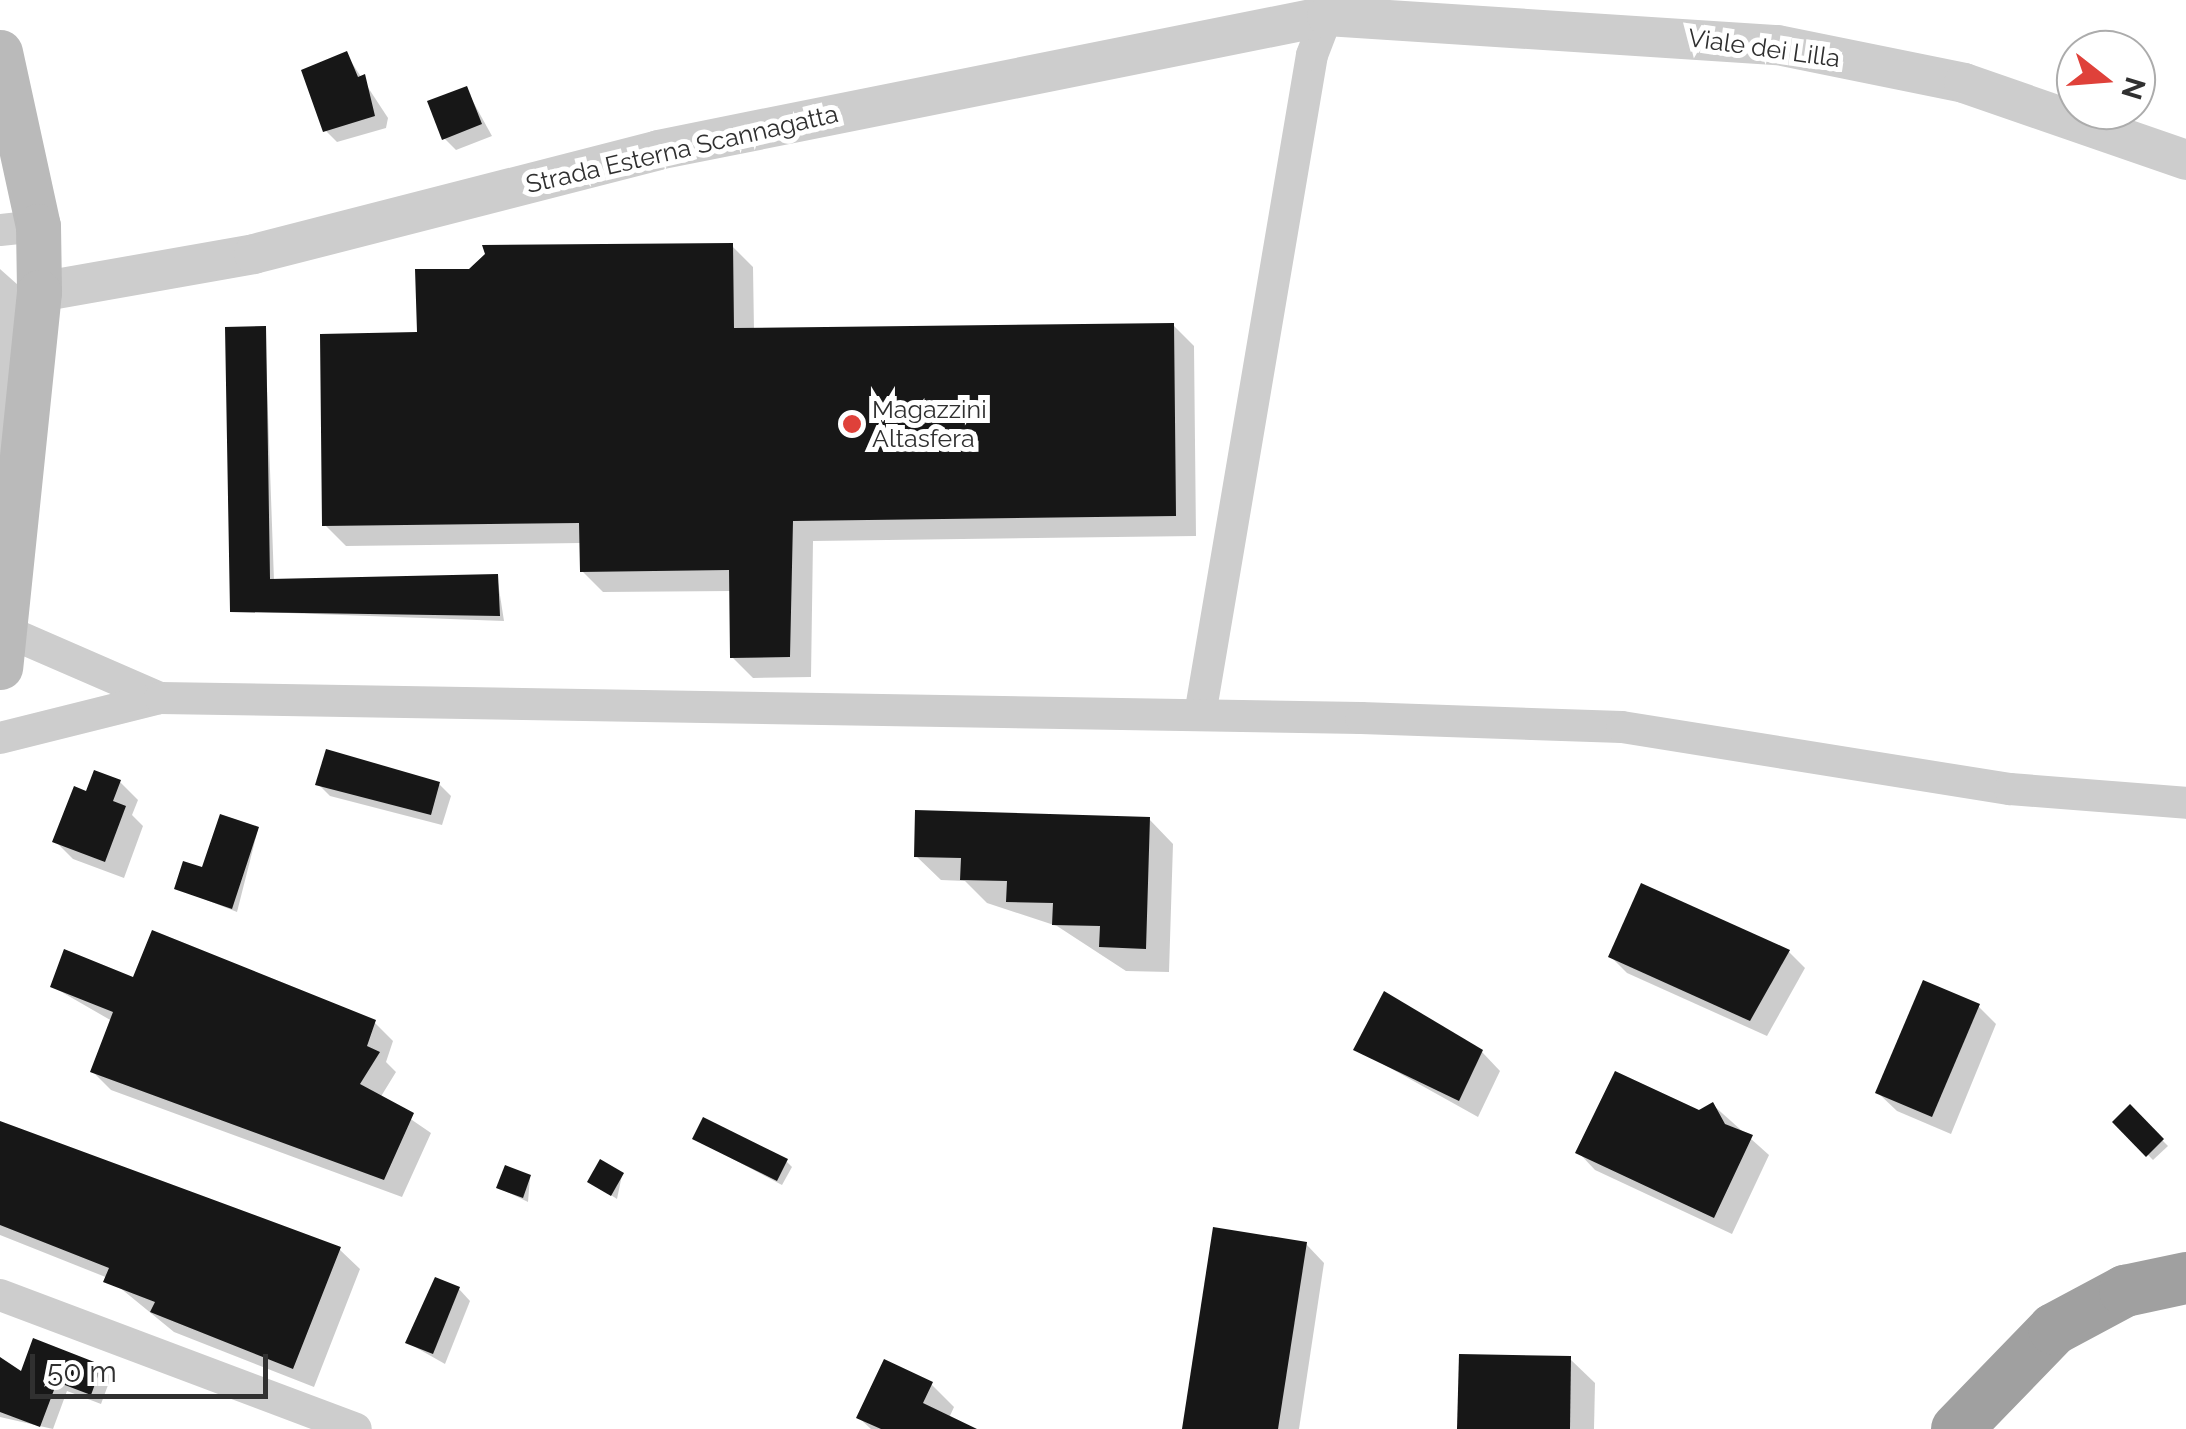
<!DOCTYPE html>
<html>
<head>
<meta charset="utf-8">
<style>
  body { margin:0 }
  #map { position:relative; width:2186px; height:1429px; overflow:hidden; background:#fff; font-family:Raleway,sans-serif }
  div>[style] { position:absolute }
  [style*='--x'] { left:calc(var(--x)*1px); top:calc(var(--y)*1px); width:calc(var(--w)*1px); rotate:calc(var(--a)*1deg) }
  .shadow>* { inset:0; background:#0003 }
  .building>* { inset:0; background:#171717 }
  .minor>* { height:32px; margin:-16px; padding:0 16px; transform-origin:16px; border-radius:16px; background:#cdcdcd }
  .tertiary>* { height:40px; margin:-20px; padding:0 20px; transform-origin:20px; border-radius:20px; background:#cdcdcd }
  .secondary>* { height:45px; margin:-22.5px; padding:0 22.5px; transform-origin:22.5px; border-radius:22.5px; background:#bababa }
  .trunk>* { height:52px; margin:-26px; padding:0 26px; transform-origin:26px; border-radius:26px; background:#a0a0a0 }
  .dots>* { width:28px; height:28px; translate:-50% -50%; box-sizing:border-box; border:5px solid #fff; border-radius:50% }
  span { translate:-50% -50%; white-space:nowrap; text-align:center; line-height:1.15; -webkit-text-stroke:10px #fff; paint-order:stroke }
  .street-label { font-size:25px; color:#303030 }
  .poi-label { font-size:25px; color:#303030 }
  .left { translate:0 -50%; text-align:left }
  .north { position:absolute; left:2056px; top:30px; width:100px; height:100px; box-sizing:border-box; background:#fff; border:2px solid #acacac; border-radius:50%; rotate:107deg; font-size:28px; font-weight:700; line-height:40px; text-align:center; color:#303030 }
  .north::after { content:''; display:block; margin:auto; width:35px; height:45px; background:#df413a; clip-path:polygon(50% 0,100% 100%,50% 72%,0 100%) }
  .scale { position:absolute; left:30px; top:1354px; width:238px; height:45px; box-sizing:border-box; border:5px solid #303030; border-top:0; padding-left:12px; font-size:30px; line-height:35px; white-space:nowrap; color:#303030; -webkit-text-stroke:8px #fff; paint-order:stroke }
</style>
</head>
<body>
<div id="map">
  <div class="shadow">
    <i style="clip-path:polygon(346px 54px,388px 118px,386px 128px,337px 142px,325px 130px)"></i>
    <i style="clip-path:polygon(466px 89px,492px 136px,456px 150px,444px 138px)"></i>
    <i style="clip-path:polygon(732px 246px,753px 267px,754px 330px,1173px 325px,1194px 346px,1196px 536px,813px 541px,811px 677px,753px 678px,732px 657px,732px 591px,603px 592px,582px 571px,581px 543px,346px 546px,325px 525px,419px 335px,470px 272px)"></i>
    <i style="clip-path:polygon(0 269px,27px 293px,0 508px)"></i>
    <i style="clip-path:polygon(265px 329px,274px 581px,497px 576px,504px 621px,233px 611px)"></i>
    <i style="clip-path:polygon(120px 782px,138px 800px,132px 815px,143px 826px,124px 878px,73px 859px,55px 841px,88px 794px)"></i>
    <i style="clip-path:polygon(318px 784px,439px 784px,451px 796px,442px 825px,330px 796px)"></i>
    <i style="clip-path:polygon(1149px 819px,1173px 844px,1169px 972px,1126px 971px,1057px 926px,987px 903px,965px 881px,941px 880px,916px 856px)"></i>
    <i style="clip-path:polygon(258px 829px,237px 912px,176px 888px,204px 871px)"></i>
    <i style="clip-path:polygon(1789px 952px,1805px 968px,1767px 1036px,1627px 973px,1611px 957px)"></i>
    <i style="clip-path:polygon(135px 980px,374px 1022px,393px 1041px,386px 1062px,396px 1072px,380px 1098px,431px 1133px,402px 1197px,111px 1090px,93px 1072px,112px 1021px,53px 987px)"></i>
    <i style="clip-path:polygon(1978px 1006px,1996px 1024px,1951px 1134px,1897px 1111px,1878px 1093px)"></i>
    <i style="clip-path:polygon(1356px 1049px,1482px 1052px,1500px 1071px,1478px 1117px)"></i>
    <i style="clip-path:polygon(1713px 1105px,1769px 1155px,1732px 1234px,1595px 1170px,1578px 1152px)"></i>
    <i style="clip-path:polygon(2130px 1108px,2168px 1146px,2153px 1160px,2116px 1122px)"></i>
    <i style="clip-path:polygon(0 1123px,339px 1249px,360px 1269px,314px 1387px,174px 1332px,108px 1278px,0 1235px)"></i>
    <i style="clip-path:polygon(695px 1139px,786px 1161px,792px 1167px,782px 1185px)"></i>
    <i style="clip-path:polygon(622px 1175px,617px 1199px,591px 1182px)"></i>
    <i style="clip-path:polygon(530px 1177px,528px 1202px,499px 1188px)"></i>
    <i style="clip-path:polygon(1306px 1244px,1324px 1263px,1299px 1429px,1184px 1429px)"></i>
    <i style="clip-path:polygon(459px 1289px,470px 1301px,445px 1364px,408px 1343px)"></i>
    <i style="clip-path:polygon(1570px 1359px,1595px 1383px,1594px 1429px,1460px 1429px)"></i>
    <i style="clip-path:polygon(101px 1367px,111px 1377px,101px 1404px,67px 1391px,53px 1429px,0 1417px,0 1379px)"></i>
    <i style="clip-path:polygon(931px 1384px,954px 1407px,949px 1418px,971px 1429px,871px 1429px,859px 1418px)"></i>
  </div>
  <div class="building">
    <i style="clip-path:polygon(347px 51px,358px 77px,365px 74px,375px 116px,323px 132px,301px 70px)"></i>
    <i style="clip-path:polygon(467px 86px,482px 124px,442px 140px,427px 101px)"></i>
    <i style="clip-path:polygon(733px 243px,734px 328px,1174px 323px,1176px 516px,793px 521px,790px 657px,730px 658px,729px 570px,580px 572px,579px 523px,322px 526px,320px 334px,417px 332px,415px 269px,469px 269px,485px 254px,482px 245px)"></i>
    <i style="clip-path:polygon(266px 326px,270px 579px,498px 574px,500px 616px,230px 612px,225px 327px)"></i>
    <i style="clip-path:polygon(326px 749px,440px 782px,431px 815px,315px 785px)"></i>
    <i style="clip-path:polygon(94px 770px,121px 780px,113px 801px,126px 806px,105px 862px,52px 842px,74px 786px,86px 791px)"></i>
    <i style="clip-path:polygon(915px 810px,1150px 817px,1146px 949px,1099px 947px,1100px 926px,1052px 925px,1053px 903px,1006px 902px,1007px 881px,960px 880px,961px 858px,914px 857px)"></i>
    <i style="clip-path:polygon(220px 814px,259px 827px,232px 909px,174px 889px,183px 861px,202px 867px)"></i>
    <i style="clip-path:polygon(1641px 883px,1790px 950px,1750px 1021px,1608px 957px)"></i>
    <i style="clip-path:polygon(152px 930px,376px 1020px,367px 1046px,380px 1052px,360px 1084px,414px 1113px,384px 1180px,90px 1072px,113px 1012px,50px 987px,64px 949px,133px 977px)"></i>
    <i style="clip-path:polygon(1923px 980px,1980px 1004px,1932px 1117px,1875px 1093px)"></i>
    <i style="clip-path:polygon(1384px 991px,1483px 1050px,1459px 1101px,1353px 1050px)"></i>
    <i style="clip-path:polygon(1615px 1071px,1699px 1110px,1713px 1102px,1725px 1124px,1753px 1135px,1714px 1218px,1575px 1153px)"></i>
    <i style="clip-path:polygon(2130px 1104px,2164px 1139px,2146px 1157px,2112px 1122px)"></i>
    <i style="clip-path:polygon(703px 1117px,788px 1159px,777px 1181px,692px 1139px)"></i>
    <i style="clip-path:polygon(0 1121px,341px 1247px,293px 1369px,150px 1312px,155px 1302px,103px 1282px,109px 1268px,0 1225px)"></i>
    <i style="clip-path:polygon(600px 1159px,624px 1173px,611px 1196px,587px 1182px)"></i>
    <i style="clip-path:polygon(505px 1165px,531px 1175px,523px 1198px,496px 1188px)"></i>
    <i style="clip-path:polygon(1213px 1227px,1307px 1242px,1278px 1429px,1182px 1429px)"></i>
    <i style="clip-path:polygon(435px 1277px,460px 1287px,433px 1354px,405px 1343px)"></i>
    <i style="clip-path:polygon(33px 1338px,102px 1365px,91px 1395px,57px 1382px,40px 1427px,0 1412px,0 1357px,21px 1371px)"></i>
    <i style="clip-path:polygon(1459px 1354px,1571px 1356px,1570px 1429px,1457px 1429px)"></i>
    <i style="clip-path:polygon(884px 1359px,933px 1382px,923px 1403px,977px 1429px,881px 1429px,856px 1418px)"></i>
  </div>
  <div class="minor">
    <i style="--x:0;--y:230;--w:38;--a:-6"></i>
    <i style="--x:8;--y:632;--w:166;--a:23.5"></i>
    <i style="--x:1200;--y:715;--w:669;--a:-80.37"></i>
    <i style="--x:1312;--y:55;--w:42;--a:-69"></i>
    <i style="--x:0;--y:738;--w:165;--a:-14"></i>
    <i style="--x:160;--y:698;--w:1201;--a:0.95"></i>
    <i style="--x:1361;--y:718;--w:261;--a:2"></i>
    <i style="--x:1622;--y:727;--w:393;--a:9.1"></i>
    <i style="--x:2010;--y:789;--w:177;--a:4.5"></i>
    <i style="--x:0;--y:1295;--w:380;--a:20.6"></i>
  </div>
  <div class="tertiary">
    <i style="--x:39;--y:292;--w:218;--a:-10"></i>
    <i style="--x:254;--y:254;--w:417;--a:-14.4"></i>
    <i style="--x:658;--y:150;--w:682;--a:-11.33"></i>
    <i style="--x:1327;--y:16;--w:452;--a:3.7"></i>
    <i style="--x:1778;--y:45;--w:190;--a:11.5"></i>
    <i style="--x:1964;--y:83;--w:235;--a:19.1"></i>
  </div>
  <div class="secondary">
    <i style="--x:0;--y:52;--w:178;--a:77.7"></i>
    <i style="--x:38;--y:226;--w:66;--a:89.1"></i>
    <i style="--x:39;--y:292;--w:377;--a:95.9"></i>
  </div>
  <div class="trunk">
    <i style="--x:1957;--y:1429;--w:139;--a:-45.9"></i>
    <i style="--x:2054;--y:1329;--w:81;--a:-28.2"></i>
    <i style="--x:2125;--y:1291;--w:62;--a:-12"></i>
  </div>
  <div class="dots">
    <i style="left:852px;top:424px;background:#df413a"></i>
  </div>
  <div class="street-label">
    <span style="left:1764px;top:48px;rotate:8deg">Viale dei Lilla</span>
    <span style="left:682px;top:149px;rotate:-13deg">Strada Esterna Scannagatta</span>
  </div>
  <div class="poi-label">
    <span class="left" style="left:872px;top:424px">Magazzini<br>Altasfera</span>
  </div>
  <div class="north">N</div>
  <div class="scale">50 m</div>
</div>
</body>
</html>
